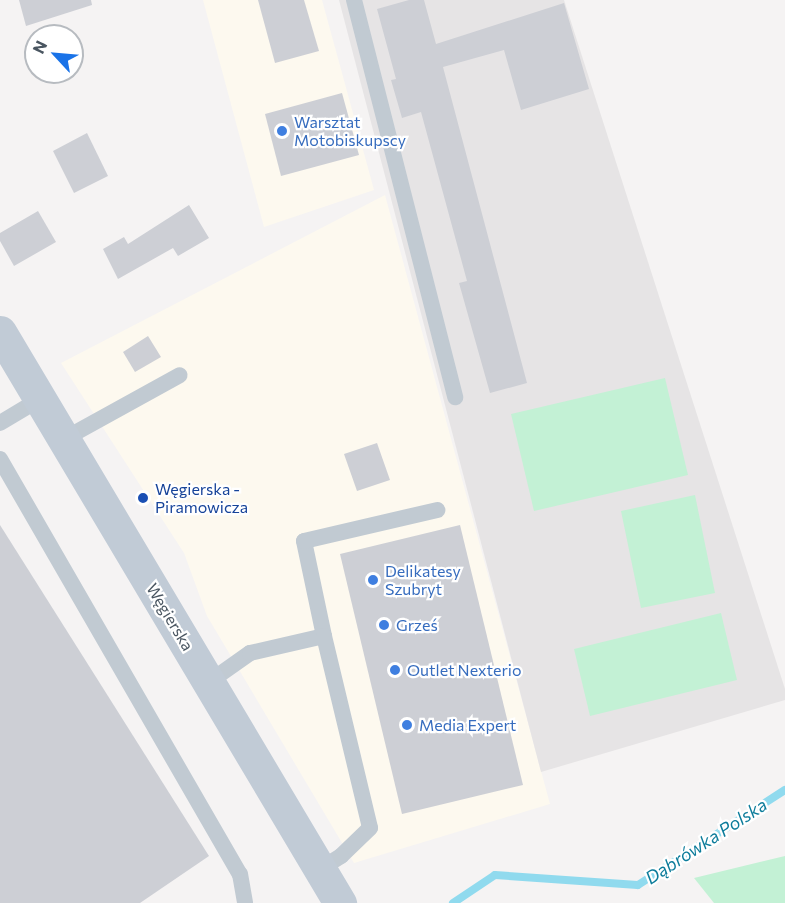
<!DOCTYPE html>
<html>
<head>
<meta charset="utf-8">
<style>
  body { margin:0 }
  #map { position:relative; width:785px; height:903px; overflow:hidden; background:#f5f3f3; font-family:Commissioner,sans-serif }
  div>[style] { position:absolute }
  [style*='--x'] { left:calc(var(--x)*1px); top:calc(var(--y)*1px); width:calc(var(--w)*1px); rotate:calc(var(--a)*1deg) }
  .commercial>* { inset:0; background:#fdf9ef }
  .education>* { inset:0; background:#e6e4e5 }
  .green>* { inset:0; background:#c3f1d5 }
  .stream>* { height:8px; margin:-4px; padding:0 4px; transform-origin:4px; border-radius:4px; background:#90daee }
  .building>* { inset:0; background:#cdcfd5 }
  .service>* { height:16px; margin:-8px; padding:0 8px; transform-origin:8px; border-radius:8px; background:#c1cad2 }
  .secondary>* { height:33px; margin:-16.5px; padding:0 16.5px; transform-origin:16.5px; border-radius:16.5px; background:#c1cbd6 }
  .dots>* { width:16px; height:16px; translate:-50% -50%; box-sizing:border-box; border:3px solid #fff; border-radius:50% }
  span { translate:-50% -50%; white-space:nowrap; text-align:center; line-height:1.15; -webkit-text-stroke:4.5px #fff; paint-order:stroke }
  .shop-label { font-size:16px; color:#366cbe }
  .left { translate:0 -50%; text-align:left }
  .transit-label { font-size:16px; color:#164399 }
  .street-label { font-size:16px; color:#4a5661 }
  .water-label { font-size:18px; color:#0c7c9b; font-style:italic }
  .north { position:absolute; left:24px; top:24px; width:60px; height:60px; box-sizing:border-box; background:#fff; border:2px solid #b7bbc0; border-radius:50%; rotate:296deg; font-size:16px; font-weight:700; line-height:24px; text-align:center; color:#4a5661 }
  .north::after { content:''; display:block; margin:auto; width:21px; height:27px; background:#1a73e8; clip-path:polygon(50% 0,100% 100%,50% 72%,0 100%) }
</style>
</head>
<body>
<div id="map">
  <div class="commercial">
    <i style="clip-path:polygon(203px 0,322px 0,374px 190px,264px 227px)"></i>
    <i style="clip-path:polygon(385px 195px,550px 804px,354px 863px,207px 616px,184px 553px,61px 363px)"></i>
  </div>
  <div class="education">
    <i style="clip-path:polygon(339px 0,564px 0,785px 689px,785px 700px,541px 772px)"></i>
  </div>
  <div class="green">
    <i style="clip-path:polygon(665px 378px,688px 475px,534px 511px,511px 414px)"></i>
    <i style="clip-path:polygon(695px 495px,715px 593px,641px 608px,621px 511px)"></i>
    <i style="clip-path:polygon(721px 613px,737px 680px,590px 716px,574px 649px)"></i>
    <i style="clip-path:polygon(785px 856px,785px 903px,714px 903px,694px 878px)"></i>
  </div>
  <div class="stream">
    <i style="--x:453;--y:903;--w:50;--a:-33.7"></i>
    <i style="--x:495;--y:875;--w:143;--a:4"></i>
    <i style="--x:638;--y:885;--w:175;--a:-32.9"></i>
  </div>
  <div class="building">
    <i style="clip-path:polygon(19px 0,91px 0,92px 5px,26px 26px)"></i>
    <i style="clip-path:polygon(258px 0,304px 0,319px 51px,275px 63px)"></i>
    <i style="clip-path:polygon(409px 0,424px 0,436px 44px,564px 3px,589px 89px,521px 110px,504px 50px,443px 67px,527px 383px,490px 393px,459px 283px,467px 281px,421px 112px,402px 118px,391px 80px,396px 79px,377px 9px)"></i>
    <i style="clip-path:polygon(342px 93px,359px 155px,281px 176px,265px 114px)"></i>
    <i style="clip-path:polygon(87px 133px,108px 176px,74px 193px,53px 151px)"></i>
    <i style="clip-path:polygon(189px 205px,209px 238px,178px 256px,173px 248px,118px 279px,103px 249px,124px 237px,128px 244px)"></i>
    <i style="clip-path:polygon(38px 211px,56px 242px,14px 266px,0 241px,0 233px)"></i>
    <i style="clip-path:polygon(148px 336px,161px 357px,135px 372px,123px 352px)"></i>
    <i style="clip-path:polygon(377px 443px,390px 480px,357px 491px,344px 454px)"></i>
    <i style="clip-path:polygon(0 525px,209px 856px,140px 903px,0 903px)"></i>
    <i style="clip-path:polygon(460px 525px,523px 785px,402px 814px,340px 554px)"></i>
  </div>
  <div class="service">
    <i style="--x:354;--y:0;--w:410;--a:75.7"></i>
    <i style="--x:0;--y:423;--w:47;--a:-31"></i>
    <i style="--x:64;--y:439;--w:132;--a:-28.9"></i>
    <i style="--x:0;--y:459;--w:479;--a:60"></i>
    <i style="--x:240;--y:874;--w:29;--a:80"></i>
    <i style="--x:324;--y:636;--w:97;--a:-101.9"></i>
    <i style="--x:304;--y:541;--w:137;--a:-13.1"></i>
    <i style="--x:209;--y:682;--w:50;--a:-35.3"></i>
    <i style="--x:250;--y:653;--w:76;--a:-12.9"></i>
    <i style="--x:324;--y:636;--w:197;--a:76.5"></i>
    <i style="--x:370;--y:828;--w:40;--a:136"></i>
    <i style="--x:341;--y:856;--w:25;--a:148"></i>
  </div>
  <div class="secondary">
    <i style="--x:0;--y:332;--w:665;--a:59.23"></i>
  </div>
  <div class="dots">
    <i style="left:282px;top:131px;background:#3f7fe0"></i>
    <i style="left:143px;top:498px;background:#1a4fb4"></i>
    <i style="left:373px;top:580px;background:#3f7fe0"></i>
    <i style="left:384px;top:625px;background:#3f7fe0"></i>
    <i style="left:395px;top:670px;background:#3f7fe0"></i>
    <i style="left:407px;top:725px;background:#3f7fe0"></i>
  </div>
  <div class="shop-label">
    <span class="left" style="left:294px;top:131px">Warsztat<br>Motobiskupscy</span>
    <span class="left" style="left:385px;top:580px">Delikatesy<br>Szubryt</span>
    <span class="left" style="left:396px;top:625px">Grześ</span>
    <span class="left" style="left:407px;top:670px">Outlet Nexterio</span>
    <span class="left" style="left:419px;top:725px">Media Expert</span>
  </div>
  <div class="transit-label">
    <span class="left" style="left:155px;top:498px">Węgierska -<br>Piramowicza</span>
  </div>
  <div class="street-label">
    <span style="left:170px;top:617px;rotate:59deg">Węgierska</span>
  </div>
  <div class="water-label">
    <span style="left:706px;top:841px;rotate:-33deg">Dąbrówka Polska</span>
  </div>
  <div class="north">N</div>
</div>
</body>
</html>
